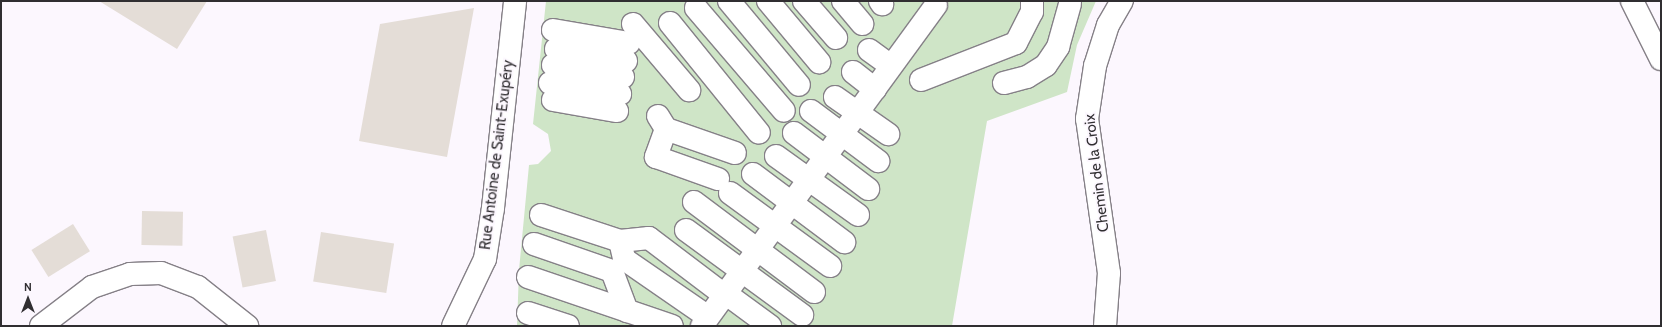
<!DOCTYPE html>
<meta charset="utf-8">
<style>
body{margin:0}
#map{position:relative;width:1662px;height:327px;overflow:hidden;background:#fcf7fe;font-family:Cabin,sans-serif}
div>[style]{position:absolute}
.green>*{inset:0;background:#cfe5c7}
.building>*{inset:0;background:#e4ddd7;transform-origin:0 0}
.roads{filter:drop-shadow(1px 0 #858087) drop-shadow(-1px 0 #858087) drop-shadow(0 1px #858087) drop-shadow(0 -1px #858087)}
.minor>*{height:22px;margin:-11px;padding:0 11px;transform-origin:11px;border-radius:11px;background:#fff}
span{translate:-50% -50%;white-space:nowrap;text-align:center;line-height:1.15;-webkit-text-stroke:3.5px #fcf7fe;paint-order:stroke}
.street-label{font-size:15px;color:#302e31}
.frame{position:absolute;inset:0;border:2px solid #302e31;pointer-events:none}
.north{position:absolute;left:8px;top:279px;width:40px;height:40px;-webkit-text-stroke:3px #fcf7fe;paint-order:stroke;rotate:0deg;font-size:11px;font-weight:700;line-height:16px;text-align:center;color:#302e31}
.north::after{content:'';display:block;margin:auto;width:14px;height:18px;background:#302e31;clip-path:polygon(50% 0,100% 100%,50% 72%,0 100%)}
</style>
<div id="map">
<div class="green">
<i style="clip-path:polygon(546px 1px,1096px 1px,1077px 45px,1067px 92px,987px 121px,952px 326px,517px 326px,519px 270px,529px 165px,538px 164px,551px 151px,548px 134px,533px 124px)"></i>
</div>
<div class="building">
<i style="clip-path:polygon(99px 1px,207px 1px,177px 49px)"></i>
<i style="clip-path:polygon(474px 8px,447px 157px,359px 141px,380px 24px)"></i>
<i style="left:142px;top:211px;width:41px;height:34px;rotate:1deg"></i>
<i style="left:73px;top:224px;width:32px;height:49px;rotate:58deg"></i>
<i style="left:266px;top:230px;width:52px;height:34px;rotate:79deg"></i>
<i style="left:321px;top:232px;width:74px;height:50px;rotate:9deg"></i>
</div>
<div class="roads">
<div class="minor">
<i style="left:729px;top:1px;width:109px;rotate:50.2deg"></i>
<i style="left:768px;top:1px;width:80px;rotate:50.1deg"></i>
<i style="left:804px;top:1px;width:49px;rotate:49.1deg"></i>
<i style="left:843px;top:1px;width:30px;rotate:50deg"></i>
<i style="left:880px;top:1px;width:4px;rotate:56deg"></i>
<i style="left:1632px;top:1px;width:65px;rotate:63.4deg"></i>
<i style="left:696px;top:8px;width:135px;rotate:49.5deg"></i>
<i style="left:670px;top:23px;width:141px;rotate:51deg"></i>
<i style="left:633px;top:24px;width:87px;rotate:49.7deg"></i>
<i style="left:553px;top:30px;width:77px;rotate:9.7deg"></i>
<i style="left:556px;top:49px;width:71px;rotate:9.7deg"></i>
<i style="left:869px;top:50px;width:27px;rotate:36deg"></i>
<i style="left:553px;top:65px;width:71px;rotate:9.7deg"></i>
<i style="left:853px;top:72px;width:28px;rotate:38deg"></i>
<i style="left:921px;top:80px;width:102px;rotate:-21.3deg"></i>
<i style="left:1016px;top:43px;width:35px;rotate:-63deg"></i>
<i style="left:1032px;top:12px;width:11px;rotate:-90deg"></i>
<i style="left:550px;top:83px;width:71px;rotate:8.9deg"></i>
<i style="left:1004px;top:83px;width:24px;rotate:-15deg"></i>
<i style="left:1027px;top:77px;width:22px;rotate:-32deg"></i>
<i style="left:1046px;top:65px;width:22px;rotate:-56deg"></i>
<i style="left:1058px;top:47px;width:45px;rotate:-74.4deg"></i>
<i style="left:835px;top:97px;width:65px;rotate:34.9deg"></i>
<i style="left:553px;top:100px;width:65px;rotate:9.8deg"></i>
<i style="left:811px;top:111px;width:84px;rotate:36.7deg"></i>
<i style="left:658px;top:116px;width:15px;rotate:58deg"></i>
<i style="left:666px;top:129px;width:30px;rotate:110deg"></i>
<i style="left:656px;top:157px;width:66px;rotate:19.5deg"></i>
<i style="left:666px;top:129px;width:73px;rotate:19.2deg"></i>
<i style="left:794px;top:133px;width:93px;rotate:37.1deg"></i>
<i style="left:776px;top:156px;width:101px;rotate:35.7deg"></i>
<i style="left:753px;top:174px;width:114px;rotate:36.8deg"></i>
<i style="left:730px;top:193px;width:124px;rotate:36.1deg"></i>
<i style="left:694px;top:202px;width:150px;rotate:36.9deg"></i>
<i style="left:541px;top:215px;width:83px;rotate:18.2deg"></i>
<i style="left:620px;top:241px;width:29px;rotate:-6deg"></i>
<i style="left:649px;top:238px;width:94px;rotate:37.2deg"></i>
<i style="left:686px;top:230px;width:144px;rotate:36.2deg"></i>
<i style="left:620px;top:241px;width:18px;rotate:77deg"></i>
<i style="left:624px;top:259px;width:102px;rotate:34.6deg"></i>
<i style="left:534px;top:244px;width:83px;rotate:19.1deg"></i>
<i style="left:612px;top:271px;width:43px;rotate:69.4deg"></i>
<i style="left:528px;top:277px;width:152px;rotate:18.8deg"></i>
<i style="left:725px;top:293px;width:56px;rotate:36.3deg"></i>
<i style="left:528px;top:313px;width:42px;rotate:18deg"></i>
<i style="left:41px;top:326px;width:64px;rotate:-37.4deg"></i>
<i style="left:92px;top:287px;width:40px;rotate:-18.9deg"></i>
<i style="left:130px;top:274px;width:31px;rotate:-2deg"></i>
<i style="left:161px;top:273px;width:40px;rotate:21deg"></i>
<i style="left:198px;top:287px;width:63px;rotate:38.5deg"></i>
<i style="left:453px;top:326px;width:74px;rotate:-64.5deg"></i>
<i style="left:485px;top:259px;width:52px;rotate:-81.1deg"></i>
<i style="left:493px;top:208px;width:208px;rotate:-83.9deg"></i>
<i style="left:702px;top:326px;width:397px;rotate:-53.9deg"></i>
<i style="left:1105px;top:326px;width:53px;rotate:-85.7deg"></i>
<i style="left:1109px;top:273px;width:156px;rotate:-98.1deg"></i>
<i style="left:1087px;top:119px;width:54px;rotate:-81.4deg"></i>
<i style="left:1095px;top:66px;width:43px;rotate:-72.4deg"></i>
<i style="left:1108px;top:25px;width:28px;rotate:-60deg"></i>
</div>
</div>
<div class="street-label">
<span style="left:497px;top:155px;rotate:-83deg">Rue Antoine de Saint-Exupéry</span>
<span style="left:1097px;top:173px;rotate:-97deg">Chemin de la Croix</span>
</div>
<div class="frame"></div>
<div class="north">N</div>
</div>
